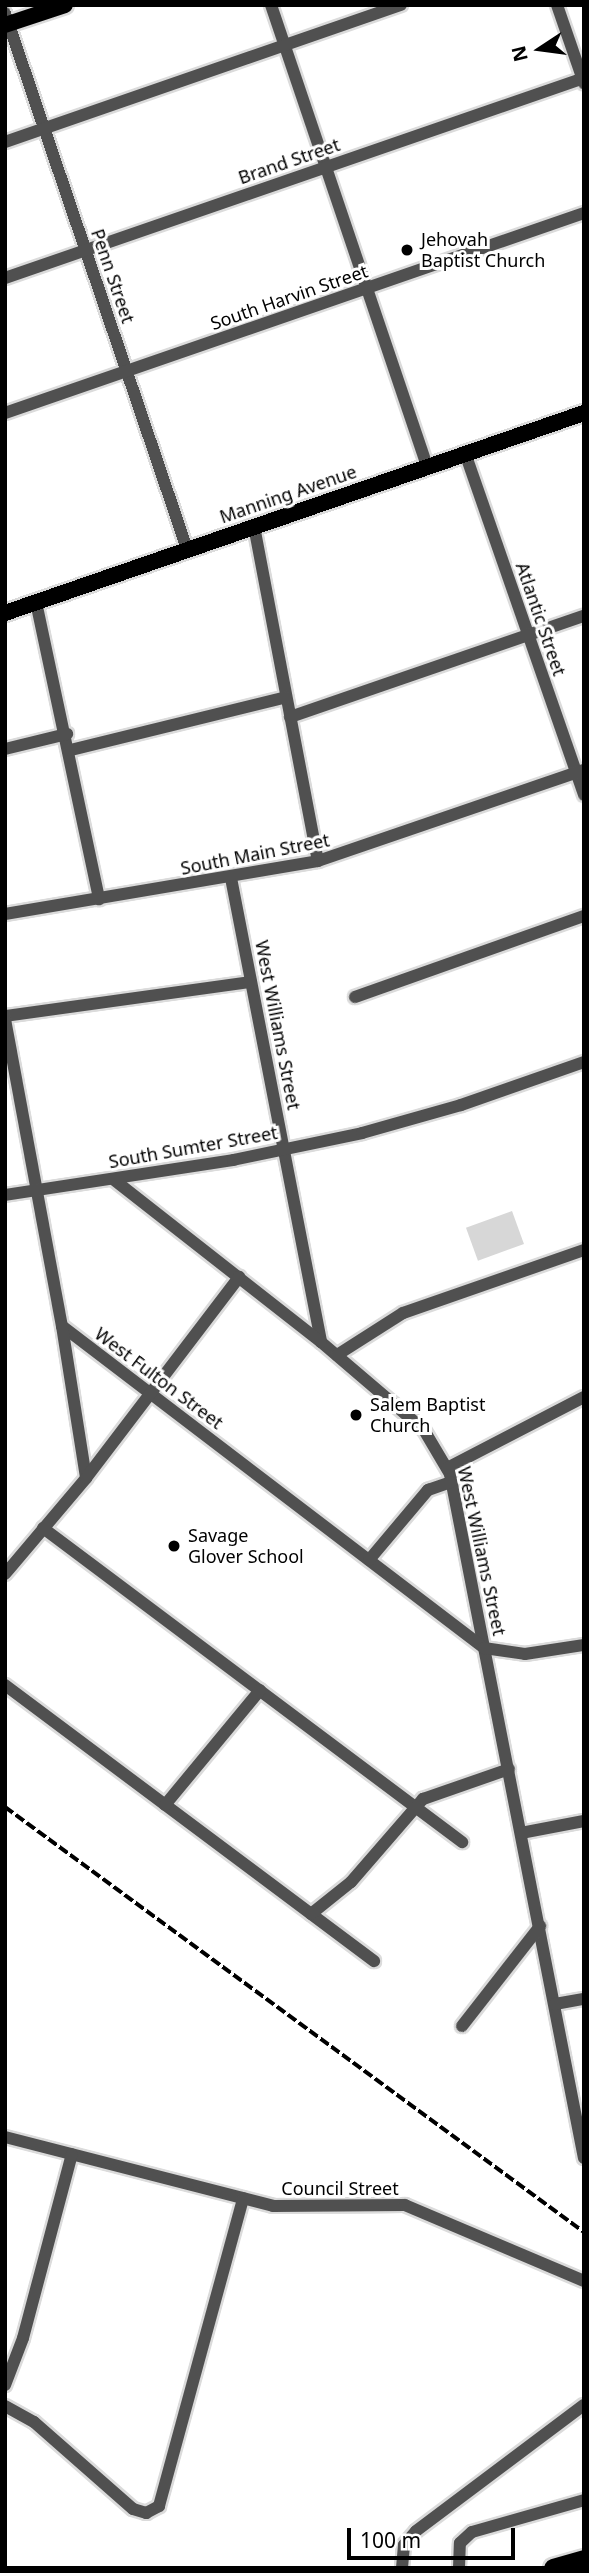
<!DOCTYPE html>
<style>
body{margin:0}
#map{position:relative;width:589px;height:2573px;overflow:hidden;background:#fff;font-family:"Noto Sans",sans-serif}
div>[style]{position:absolute}
.green>*{inset:0;background:#d7d7d7;transform-origin:0 0}
.roads{filter:drop-shadow(2px 0 #dbdbdb) drop-shadow(-2px 0 #dbdbdb) drop-shadow(0 2px #dbdbdb) drop-shadow(0 -2px #dbdbdb)}
.minor>*{height:12px;margin:-6px;padding:0 6px;transform-origin:6px;border-radius:6px;background:#505050}
.major>*{height:16px;margin:-8px;padding:0 8px;transform-origin:8px;border-radius:8px;background:#000}
.highway>*{height:19px;margin:-9.5px;padding:0 9.5px;transform-origin:9.5px;border-radius:9.5px;background:#000}
.rail>*{height:3.5px;margin-top:-1.75px;transform-origin:0;background:repeating-linear-gradient(90deg,#000 0 10px,transparent 0 13.5px)}
.dots>*{width:19px;height:19px;translate:-50% -50%;box-sizing:border-box;border:4px solid #fff;border-radius:50%}
span{translate:-50% -50%;white-space:nowrap;text-align:center;line-height:1.15;-webkit-text-stroke:6px #fff;paint-order:stroke}
.street-label{font-size:18px;color:#000}
.poi-label{font-size:18px;color:#000}
.left{translate:0 -50%;text-align:left}
.frame{position:absolute;inset:0;border:7px solid #000;pointer-events:none}
.north{position:absolute;left:505px;top:14px;width:70px;height:70px;-webkit-text-stroke:5px #fff;paint-order:stroke;rotate:257deg;font-size:19px;font-weight:700;line-height:28px;text-align:center;color:#000}
.north::after{content:'';display:block;margin:auto;width:24px;height:32px;background:#000;clip-path:polygon(50% 0,100% 100%,50% 72%,0 100%)}
.scale{position:absolute;left:347px;top:2528px;width:168px;height:32px;box-sizing:border-box;border:4px solid #000;border-top:0;padding-left:9px;font-size:21px;line-height:24px;white-space:nowrap;color:#000;-webkit-text-stroke:5px #fff;paint-order:stroke}
</style>
<div id="map">
<div class="green">
<i style="left:512px;top:1211px;width:35px;height:49px;rotate:70deg"></i>
</div>
<div class="roads">
<div class="minor">
<i style="left:271px;top:5px;width:487px;rotate:71.3deg"></i>
<i style="left:557px;top:5px;width:83px;rotate:70.9deg"></i>
<i style="left:5px;top:13px;width:566px;rotate:71.24deg"></i>
<i style="left:5px;top:142px;width:419px;rotate:-19.1deg"></i>
<i style="left:5px;top:278px;width:613px;rotate:-19.06deg"></i>
<i style="left:5px;top:413px;width:613px;rotate:-19.06deg"></i>
<i style="left:465px;top:453px;width:362px;rotate:70.8deg"></i>
<i style="left:254px;top:526px;width:341px;rotate:79.2deg"></i>
<i style="left:36px;top:602px;width:304px;rotate:78deg"></i>
<i style="left:290px;top:717px;width:311px;rotate:-19deg"></i>
<i style="left:5px;top:749px;width:64px;rotate:-13.6deg"></i>
<i style="left:71px;top:750px;width:221px;rotate:-13.8deg"></i>
<i style="left:231px;top:878px;width:473px;rotate:79deg"></i>
<i style="left:321px;top:1342px;width:135px;rotate:40.5deg"></i>
<i style="left:424px;top:1430px;width:51px;rotate:59.4deg"></i>
<i style="left:450px;top:1474px;width:697px;rotate:78.92deg"></i>
<i style="left:5px;top:914px;width:317px;rotate:-9.6deg"></i>
<i style="left:318px;top:861px;width:281px;rotate:-18.9deg"></i>
<i style="left:355px;top:997px;width:243px;rotate:-19.5deg"></i>
<i style="left:5px;top:1016px;width:248px;rotate:-7.9deg"></i>
<i style="left:5px;top:1019px;width:312px;rotate:79.5deg"></i>
<i style="left:62px;top:1326px;width:531px;rotate:37.34deg"></i>
<i style="left:484px;top:1648px;width:41px;rotate:8.3deg"></i>
<i style="left:525px;top:1654px;width:60px;rotate:-8.7deg"></i>
<i style="left:113px;top:1179px;width:264px;rotate:38.1deg"></i>
<i style="left:5px;top:1195px;width:231px;rotate:-8.7deg"></i>
<i style="left:233px;top:1160px;width:132px;rotate:-11.8deg"></i>
<i style="left:362px;top:1133px;width:103px;rotate:-15.8deg"></i>
<i style="left:461px;top:1105px;width:130px;rotate:-19.3deg"></i>
<i style="left:62px;top:1326px;width:154px;rotate:81deg"></i>
<i style="left:337px;top:1355px;width:78px;rotate:-32.5deg"></i>
<i style="left:403px;top:1313px;width:192px;rotate:-19.2deg"></i>
<i style="left:447px;top:1468px;width:154px;rotate:-27.4deg"></i>
<i style="left:43px;top:1528px;width:524px;rotate:36.85deg"></i>
<i style="left:369px;top:1560px;width:92px;rotate:-49.9deg"></i>
<i style="left:428px;top:1490px;width:24px;rotate:-19deg"></i>
<i style="left:5px;top:1574px;width:126px;rotate:-49.8deg"></i>
<i style="left:86px;top:1478px;width:253px;rotate:-52.7deg"></i>
<i style="left:5px;top:1685px;width:461px;rotate:36.8deg"></i>
<i style="left:165px;top:1805px;width:149px;rotate:-50.4deg"></i>
<i style="left:521px;top:1833px;width:64px;rotate:-10.8deg"></i>
<i style="left:311px;top:1914px;width:51px;rotate:-38.7deg"></i>
<i style="left:351px;top:1882px;width:110px;rotate:-49.1deg"></i>
<i style="left:423px;top:1799px;width:91px;rotate:-19.2deg"></i>
<i style="left:555px;top:2004px;width:29px;rotate:-10deg"></i>
<i style="left:462px;top:2026px;width:127px;rotate:-52deg"></i>
<i style="left:5px;top:2137px;width:277px;rotate:14.4deg"></i>
<i style="left:273px;top:2206px;width:132px;rotate:-0.4deg"></i>
<i style="left:405px;top:2205px;width:194px;rotate:23deg"></i>
<i style="left:5px;top:2385px;width:50px;rotate:-69deg"></i>
<i style="left:23px;top:2338px;width:190px;rotate:-75.1deg"></i>
<i style="left:5px;top:2406px;width:33px;rotate:29deg"></i>
<i style="left:34px;top:2422px;width:132px;rotate:41.3deg"></i>
<i style="left:133px;top:2509px;width:14px;rotate:17deg"></i>
<i style="left:146px;top:2513px;width:15px;rotate:-28deg"></i>
<i style="left:159px;top:2506px;width:319px;rotate:-74.7deg"></i>
<i style="left:402px;top:2568px;width:23px;rotate:-85deg"></i>
<i style="left:404px;top:2545px;width:18px;rotate:-49deg"></i>
<i style="left:416px;top:2531px;width:210px;rotate:-36.9deg"></i>
<i style="left:459px;top:2568px;width:25px;rotate:-88deg"></i>
<i style="left:460px;top:2543px;width:16px;rotate:-43deg"></i>
<i style="left:472px;top:2532px;width:116px;rotate:-15.9deg"></i>
</div>
<div class="major">
<i style="left:5px;top:25px;width:63px;rotate:-18.4deg"></i>
<i style="left:5px;top:613px;width:613px;rotate:-19.06deg"></i>
</div>
<div class="highway">
<i style="left:553px;top:2568px;width:32px;rotate:-16deg"></i>
</div>
</div>
<div class="rail">
<i style="left:5px;top:1807px;width:718px;rotate:36.28deg"></i>
</div>
<div class="dots">
<i style="left:407px;top:250px;background:#000"></i>
<i style="left:356px;top:1415px;background:#000"></i>
<i style="left:174px;top:1546px;background:#000"></i>
</div>
<div class="street-label">
<span style="left:289px;top:161px;rotate:-19deg">Brand Street</span>
<span style="left:113px;top:276px;rotate:71deg">Penn Street</span>
<span style="left:289px;top:297px;rotate:-19deg">South Harvin Street</span>
<span style="left:288px;top:494px;rotate:-19deg">Manning Avenue</span>
<span style="left:541px;top:619px;rotate:71deg">Atlantic Street</span>
<span style="left:255px;top:854px;rotate:-11deg">South Main Street</span>
<span style="left:278px;top:1025px;rotate:79deg">West Williams Street</span>
<span style="left:193px;top:1147px;rotate:-10deg">South Sumter Street</span>
<span style="left:159px;top:1378px;rotate:37deg">West Fulton Street</span>
<span style="left:482px;top:1551px;rotate:78deg">West Williams Street</span>
<span style="left:340px;top:2188px">Council Street</span>
</div>
<div class="poi-label">
<span class="left" style="left:421px;top:250px">Jehovah<br>Baptist Church</span>
<span class="left" style="left:370px;top:1415px">Salem Baptist<br>Church</span>
<span class="left" style="left:188px;top:1546px">Savage<br>Glover School</span>
</div>
<div class="frame"></div>
<div class="north">N</div>
<div class="scale">100 m</div>
</div>
